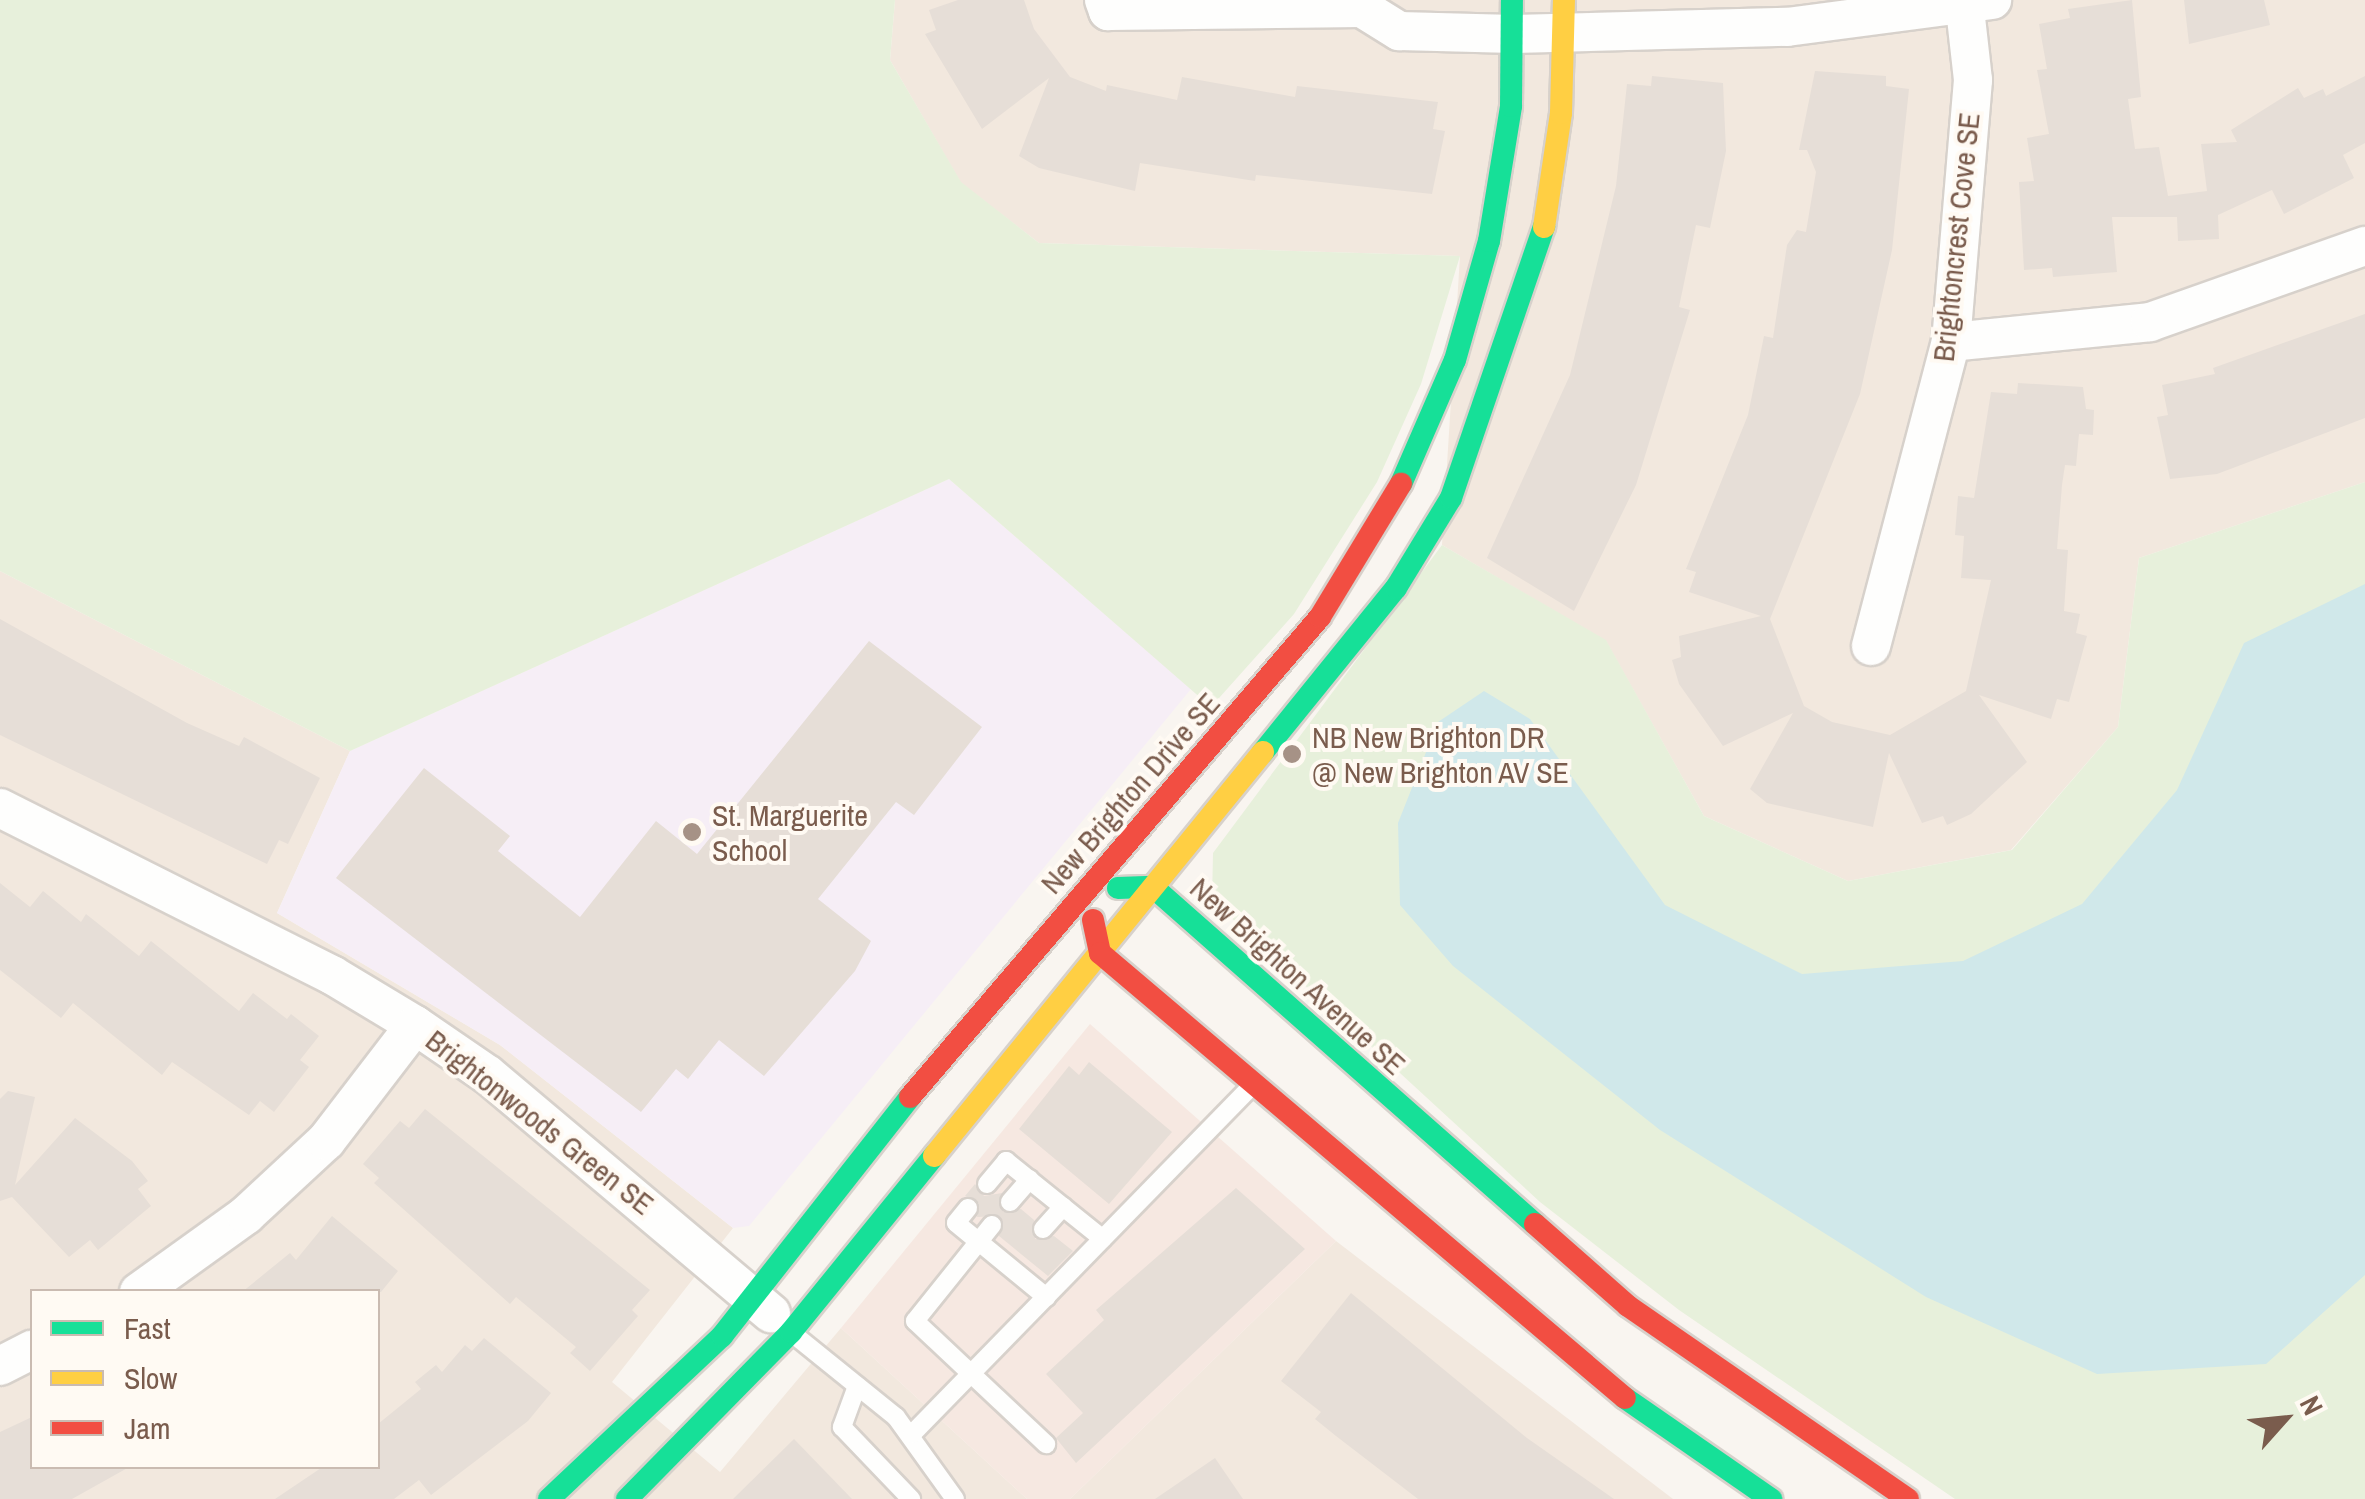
<!DOCTYPE html>
<style>
body{margin:0}
#map{position:relative;width:2365px;height:1499px;overflow:hidden;background:#f9f5f0;font-family:"Archivo Narrow",sans-serif}
div>[style]{position:absolute}
.residential>*{inset:0;background:#f2e8de}
.commercial>*{inset:0;background:#f6e8e1}
.education>*{inset:0;background:#f6eef6}
.green>*{inset:0;background:#e7f0db}
.water>*{inset:0;background:#d0e8ea}
.building>*{inset:0;background:#e6ded7}
.roads{filter:drop-shadow(2px 0 #d7d1cb) drop-shadow(-2px 0 #d7d1cb) drop-shadow(0 2px #d7d1cb) drop-shadow(0 -2px #d7d1cb)}
.lane>*{height:18px;margin:-9px;padding:0 9px;transform-origin:9px;border-radius:9px;background:#fefefd}
.street>*{height:38px;margin:-19px;padding:0 19px;transform-origin:19px;border-radius:19px;background:#fefefd}
.fast>*{height:22px;margin:-11px;padding:0 11px;transform-origin:11px;border-radius:11px;background:#16e098}
.slow>*{height:22px;margin:-11px;padding:0 11px;transform-origin:11px;border-radius:11px;background:#ffcf43}
.jam>*{height:22px;margin:-11px;padding:0 11px;transform-origin:11px;border-radius:11px;background:#f24e42}
.dots>*{width:28px;height:28px;translate:-50% -50%;box-sizing:border-box;border:5px solid #fffaf3;border-radius:50%}
span{translate:-50% -50%;white-space:nowrap;text-align:center;line-height:1.15;-webkit-text-stroke:8px #fffaf3;paint-order:stroke}
.street-label{font-size:30px;color:#7a5c4d}
.poi-label{font-size:30px;color:#7a5c4d}
.left{translate:0 -50%;text-align:left}
.legend{position:absolute;left:30px;top:1289px;width:350px;height:180px;box-sizing:border-box;background:#fffaf3;border:2px solid #cabbb1;margin:0;padding:12px 18px;list-style:none;font-size:30px;color:#7a5c4d}
.legend li{display:flex;align-items:center;gap:20px;height:50px}
.legend b{width:50px;border:2px solid #cabbb1}
.north{position:absolute;left:2235px;top:1369px;width:100px;height:100px;-webkit-text-stroke:8px #fffaf3;paint-order:stroke;rotate:63deg;font-size:28px;font-weight:700;line-height:40px;text-align:center;color:#7a5c4d}
.north::after{content:'';display:block;margin:auto;width:35px;height:45px;background:#7a5c4d;clip-path:polygon(50% 0,100% 100%,50% 72%,0 100%)}
</style>
<div id="map">
<div class="residential">
<i style="clip-path:polygon(895px 0,2365px 0,2365px 482px,2139px 558px,2118px 727px,2011px 850px,1848px 881px,1704px 816px,1606px 641px,1442px 545px,1460px 256px,1039px 243px,961px 183px,890px 60px)"></i>
<i style="clip-path:polygon(evenodd,0 571px,350px 751px,277px 913px,500px 1045px,733px 1228px,612px 1382px,720px 1472px,841px 1328px,1027px 1499px,0 1499px,0 571px,32px 1292px,378px 1292px,378px 1466px,32px 1466px,32px 1292px)"></i>
<i style="clip-path:polygon(1336px 1241px,1673px 1499px,1070px 1499px)"></i>
</div>
<div class="commercial">
<i style="clip-path:polygon(1090px 1024px,1336px 1241px,1070px 1499px,1027px 1499px,841px 1328px)"></i>
</div>
<div class="education">
<i style="clip-path:polygon(949px 479px,1191px 689px,749px 1226px,733px 1228px,500px 1045px,277px 913px,350px 751px)"></i>
</div>
<div class="green">
<i style="clip-path:polygon(0 0,895px 0,890px 60px,961px 182px,1039px 243px,1460px 256px,1421px 384px,1377px 482px,1294px 614px,1211px 707px,949px 479px,350px 751px,0 571px)"></i>
<i style="clip-path:polygon(2365px 482px,2365px 1499px,1955px 1499px,1679px 1310px,1540px 1202px,1212px 900px,1213px 853px,1442px 545px,1606px 640px,1704px 816px,1848px 881px,2012px 850px,2118px 727px,2139px 558px)"></i>
</div>
<div class="water">
<i style="clip-path:polygon(2365px 584px,2365px 1275px,2266px 1364px,2097px 1374px,1926px 1297px,1660px 1130px,1453px 966px,1400px 905px,1398px 823px,1438px 722px,1484px 691px,1530px 719px,1665px 905px,1802px 974px,1963px 961px,2082px 904px,2177px 790px,2244px 643px)"></i>
</div>
<div class="building">
<i style="clip-path:polygon(958px 0,1024px 0,1034px 29px,1070px 77px,1106px 91px,1107px 85px,1177px 100px,1182px 77px,1295px 97px,1297px 86px,1438px 102px,1433px 129px,1445px 131px,1432px 194px,1256px 175px,1255px 181px,1140px 163px,1135px 191px,1039px 168px,1019px 156px,1049px 78px,982px 129px,925px 34px,936px 30px,929px 10px)"></i>
<i style="clip-path:polygon(2132px 0,2141px 97px,2128px 99px,2135px 149px,2159px 147px,2168px 196px,2207px 191px,2201px 144px,2237px 142px,2231px 130px,2298px 88px,2304px 98px,2323px 89px,2326px 96px,2365px 76px,2365px 143px,2343px 155px,2354px 178px,2284px 214px,2272px 190px,2218px 215px,2219px 239px,2178px 241px,2177px 217px,2112px 217px,2117px 272px,2053px 277px,2052px 268px,2024px 270px,2019px 182px,2034px 181px,2027px 138px,2049px 134px,2037px 70px,2047px 69px,2039px 24px,2070px 18px,2068px 9px)"></i>
<i style="clip-path:polygon(2184px 0,2264px 0,2270px 25px,2189px 44px)"></i>
<i style="clip-path:polygon(1815px 71px,1886px 76px,1886px 86px,1909px 89px,1892px 250px,1860px 394px,1770px 619px,1804px 706px,1832px 722px,1890px 735px,1966px 691px,1991px 580px,1961px 578px,1964px 536px,1955px 535px,1958px 496px,1974px 498px,1991px 392px,2017px 394px,2018px 383px,2083px 387px,2086px 409px,2094px 410px,2093px 435px,2079px 434px,2076px 466px,2065px 465px,2062px 485px,2057px 549px,2068px 550px,2064px 611px,2080px 614px,2076px 633px,2087px 636px,2069px 702px,2057px 699px,2051px 719px,1979px 695px,2027px 762px,1971px 814px,1947px 825px,1943px 816px,1922px 823px,1889px 753px,1873px 827px,1767px 803px,1750px 789px,1793px 713px,1723px 746px,1679px 684px,1672px 660px,1681px 657px,1679px 636px,1761px 616px,1689px 592px,1696px 572px,1686px 569px,1748px 415px,1764px 336px,1773px 338px,1787px 245px,1797px 230px,1806px 232px,1816px 172px,1807px 150px,1799px 150px)"></i>
<i style="clip-path:polygon(1652px 76px,1723px 83px,1726px 151px,1710px 228px,1696px 225px,1679px 307px,1690px 310px,1636px 485px,1574px 611px,1487px 558px,1570px 375px,1616px 186px,1627px 84px,1651px 86px)"></i>
<i style="clip-path:polygon(2365px 314px,2365px 418px,2217px 474px,2170px 479px,2157px 417px,2168px 415px,2162px 385px,2215px 374px,2213px 368px)"></i>
<i style="clip-path:polygon(0 619px,187px 723px,239px 746px,244px 737px,320px 778px,288px 844px,279px 840px,267px 864px,0 735px)"></i>
<i style="clip-path:polygon(869px 641px,982px 727px,914px 815px,896px 802px,818px 899px,871px 941px,855px 971px,764px 1076px,719px 1040px,688px 1079px,676px 1069px,641px 1112px,336px 878px,424px 768px,510px 836px,498px 851px,580px 917px,656px 821px,697px 854px)"></i>
<i style="clip-path:polygon(0 883px,30px 907px,43px 891px,81px 922px,86px 914px,139px 956px,151px 941px,239px 1011px,253px 993px,287px 1019px,291px 1014px,319px 1036px,300px 1060px,309px 1067px,274px 1112px,260px 1101px,249px 1115px,172px 1062px,162px 1075px,73px 1003px,61px 1018px,0 970px)"></i>
<i style="clip-path:polygon(1089px 1062px,1172px 1132px,1109px 1204px,1019px 1129px,1069px 1066px,1079px 1075px)"></i>
<i style="clip-path:polygon(8px 1091px,35px 1097px,15px 1185px,75px 1118px,132px 1161px,148px 1181px,138px 1189px,151px 1206px,98px 1250px,90px 1240px,69px 1257px,12px 1197px,0 1201px,0 1099px)"></i>
<i style="clip-path:polygon(425px 1109px,650px 1290px,632px 1310px,638px 1316px,590px 1371px,570px 1353px,576px 1347px,516px 1297px,510px 1304px,374px 1183px,379px 1178px,363px 1164px,400px 1121px,409px 1128px)"></i>
<i style="clip-path:polygon(975px 1184px,984px 1196px,1002px 1193px,1003px 1212px,1021px 1209px,1034px 1220px,1035px 1239px,1054px 1236px,1073px 1251px,1048px 1276px,999px 1236px,1000px 1216px,977px 1217px,979px 1203px,965px 1196px)"></i>
<i style="clip-path:polygon(1236px 1188px,1305px 1249px,1076px 1463px,1056px 1438px,1083px 1413px,1046px 1374px,1104px 1320px,1096px 1310px)"></i>
<i style="clip-path:polygon(332px 1216px,398px 1271px,381px 1292px,242px 1292px,290px 1253px,296px 1260px)"></i>
<i style="clip-path:polygon(1351px 1293px,1527px 1438px,1614px 1499px,1418px 1499px,1336px 1436px,1315px 1419px,1321px 1412px,1281px 1381px)"></i>
<i style="clip-path:polygon(484px 1338px,551px 1393px,528px 1421px,431px 1495px,419px 1480px,394px 1499px,275px 1499px,324px 1466px,378px 1466px,378px 1424px,421px 1389px,415px 1382px,436px 1365px,442px 1372px,465px 1345px,472px 1351px)"></i>
<i style="clip-path:polygon(32px 1417px,32px 1466px,131px 1466px,72px 1499px,0 1499px,0 1432px)"></i>
<i style="clip-path:polygon(794px 1439px,852px 1499px,733px 1499px)"></i>
<i style="clip-path:polygon(1215px 1458px,1243px 1499px,1155px 1499px)"></i>
</div>
<div class="roads">
<div class="lane">
<i style="left:987px;top:1184px;width:30px;rotate:-50deg"></i>
<i style="left:1006px;top:1161px;width:124px;rotate:38.8deg"></i>
<i style="left:1010px;top:1202px;width:30px;rotate:-49deg"></i>
<i style="left:968px;top:1208px;width:19px;rotate:129deg"></i>
<i style="left:956px;top:1223px;width:117px;rotate:39.4deg"></i>
<i style="left:992px;top:1225px;width:123px;rotate:128.7deg"></i>
<i style="left:915px;top:1321px;width:180px;rotate:43.2deg"></i>
<i style="left:1043px;top:1229px;width:30px;rotate:-48deg"></i>
<i style="left:793px;top:1334px;width:132px;rotate:38.9deg"></i>
<i style="left:896px;top:1417px;width:101px;rotate:54.3deg"></i>
<i style="left:857px;top:1386px;width:44px;rotate:110.1deg"></i>
<i style="left:842px;top:1427px;width:100px;rotate:46.2deg"></i>
<i style="left:912px;top:1434px;width:484px;rotate:-45.7deg"></i>
</div>
<div class="street">
<i style="left:1104px;top:0;width:12px;rotate:70deg"></i>
<i style="left:1108px;top:11px;width:254px;rotate:-0.7deg"></i>
<i style="left:1362px;top:8px;width:44px;rotate:31.9deg"></i>
<i style="left:1399px;top:31px;width:115px;rotate:1.5deg"></i>
<i style="left:1514px;top:34px;width:273px;rotate:-1.5deg"></i>
<i style="left:1787px;top:27px;width:207px;rotate:-7.5deg"></i>
<i style="left:1951px;top:342px;width:200px;rotate:-5.7deg"></i>
<i style="left:2150px;top:322px;width:228px;rotate:-19.5deg"></i>
<i style="left:1871px;top:646px;width:314px;rotate:-75.3deg"></i>
<i style="left:1951px;top:342px;width:263px;rotate:-85.2deg"></i>
<i style="left:1973px;top:80px;width:81px;rotate:-96.4deg"></i>
<i style="left:0;top:808px;width:372px;rotate:26.7deg"></i>
<i style="left:332px;top:975px;width:97px;rotate:31.1deg"></i>
<i style="left:415px;top:1025px;width:88px;rotate:34.4deg"></i>
<i style="left:488px;top:1075px;width:370px;rotate:40.1deg"></i>
<i style="left:139px;top:1292px;width:132px;rotate:-35.7deg"></i>
<i style="left:246px;top:1215px;width:109px;rotate:-42.8deg"></i>
<i style="left:326px;top:1141px;width:146px;rotate:-52.5deg"></i>
<i style="left:0;top:1366px;width:36px;rotate:-27deg"></i>
</div>
<div class="fast">
<i style="left:1401px;top:484px;width:135px;rotate:-66.5deg"></i>
<i style="left:1455px;top:360px;width:124px;rotate:-74.1deg"></i>
<i style="left:1489px;top:241px;width:137px;rotate:-80.7deg"></i>
<i style="left:1511px;top:106px;width:106px;rotate:-89.5deg"></i>
<i style="left:1263px;top:752px;width:211px;rotate:-51deg"></i>
<i style="left:1396px;top:588px;width:105px;rotate:-58.6deg"></i>
<i style="left:1451px;top:498px;width:287px;rotate:-71.1deg"></i>
<i style="left:1118px;top:888px;width:35px;rotate:-2deg"></i>
<i style="left:1153px;top:887px;width:509px;rotate:41.42deg"></i>
<i style="left:1625px;top:1398px;width:178px;rotate:34.7deg"></i>
<i style="left:549px;top:1499px;width:238px;rotate:-43.3deg"></i>
<i style="left:722px;top:1336px;width:304px;rotate:-51.8deg"></i>
<i style="left:627px;top:1499px;width:234px;rotate:-45.5deg"></i>
<i style="left:791px;top:1332px;width:227px;rotate:-50.9deg"></i>
</div>
<div class="slow">
<i style="left:1544px;top:227px;width:115px;rotate:-81.5deg"></i>
<i style="left:1561px;top:113px;width:113px;rotate:-88.5deg"></i>
<i style="left:934px;top:1156px;width:521px;rotate:-50.84deg"></i>
</div>
<div class="jam">
<i style="left:1093px;top:920px;width:34px;rotate:78deg"></i>
<i style="left:1100px;top:953px;width:688px;rotate:40.29deg"></i>
<i style="left:910px;top:1097px;width:631px;rotate:-49.5deg"></i>
<i style="left:1320px;top:617px;width:156px;rotate:-58.7deg"></i>
<i style="left:1535px;top:1224px;width:124px;rotate:41.4deg"></i>
<i style="left:1628px;top:1306px;width:340px;rotate:34.6deg"></i>
</div>
</div>
<div class="dots">
<i style="left:1292px;top:754px;background:#a69286"></i>
<i style="left:692px;top:832px;background:#a69286"></i>
</div>
<div class="street-label">
<span style="left:1956px;top:237px;rotate:-84deg">Brightoncrest Cove SE</span>
<span style="left:1130px;top:793px;rotate:-49deg">New Brighton Drive SE</span>
<span style="left:1298px;top:976px;rotate:42deg">New Brighton Avenue SE</span>
<span style="left:540px;top:1122px;rotate:38deg">Brightonwoods Green SE</span>
</div>
<div class="poi-label">
<span class="left" style="left:1312px;top:754px">NB New Brighton DR<br>@ New Brighton AV SE</span>
<span class="left" style="left:712px;top:832px">St. Marguerite<br>School</span>
</div>
<ul class="legend">
<li><b style="height:12px;background:#16e098"></b>Fast</li>
<li><b style="height:12px;background:#ffcf43"></b>Slow</li>
<li><b style="height:12px;background:#f24e42"></b>Jam</li>
</ul>
<div class="north">N</div>
</div>
